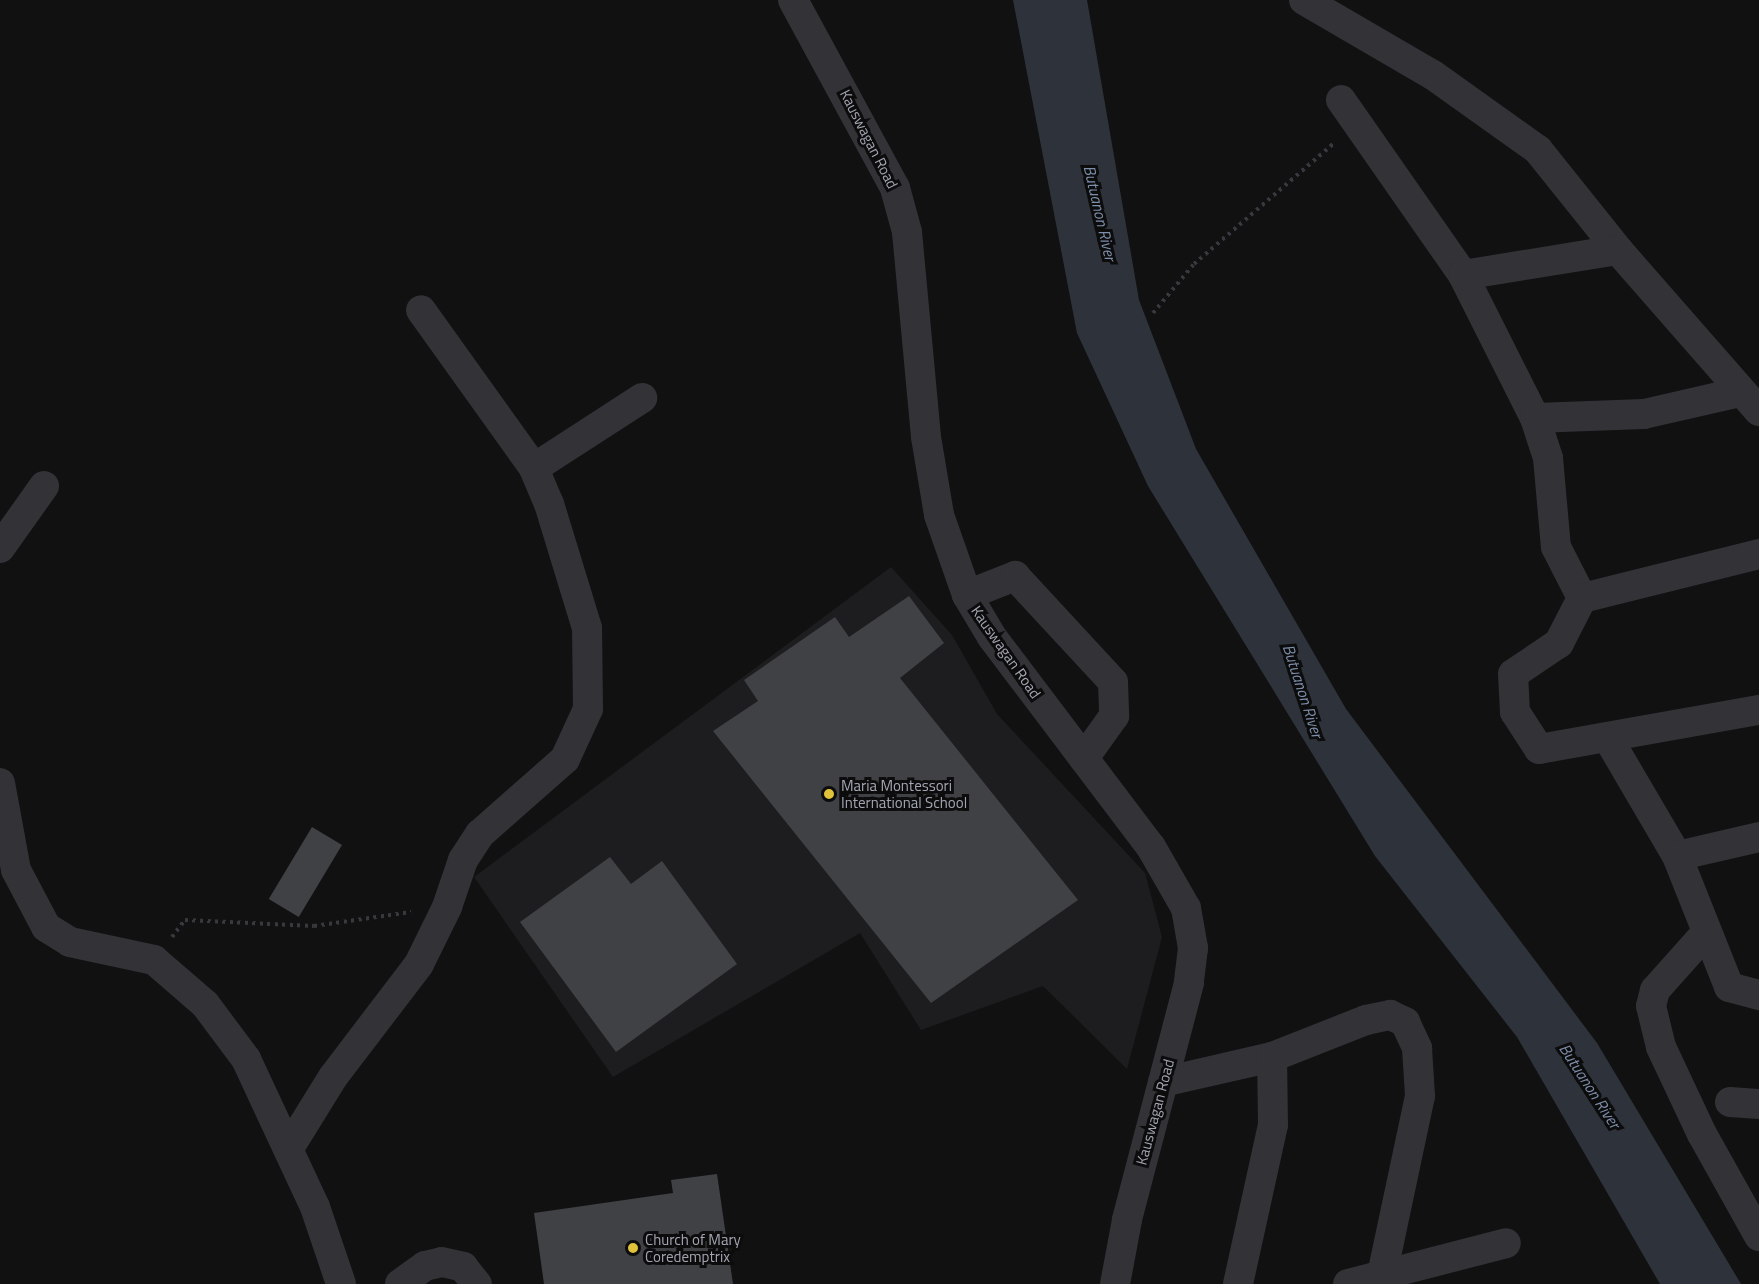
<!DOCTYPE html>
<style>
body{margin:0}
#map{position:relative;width:1759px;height:1284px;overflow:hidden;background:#111112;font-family:"Titillium Web",sans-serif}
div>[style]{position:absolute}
.built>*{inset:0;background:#1d1d1f}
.water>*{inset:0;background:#2e333b}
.building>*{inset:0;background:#404145;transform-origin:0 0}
.path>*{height:4px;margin-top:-2px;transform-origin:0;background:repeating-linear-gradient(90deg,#38393e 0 3px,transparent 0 7.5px)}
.minor>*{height:30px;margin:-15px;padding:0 15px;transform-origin:15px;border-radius:15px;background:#323237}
.dots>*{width:16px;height:16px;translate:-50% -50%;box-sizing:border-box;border:3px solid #0c0c0d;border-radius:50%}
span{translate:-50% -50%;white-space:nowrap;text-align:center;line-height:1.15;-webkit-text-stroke:6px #0c0c0d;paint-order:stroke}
.street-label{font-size:15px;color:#a3a6b2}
.poi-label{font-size:15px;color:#a3a6b2}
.left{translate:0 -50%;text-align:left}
.water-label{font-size:16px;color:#7d8eaa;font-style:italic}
</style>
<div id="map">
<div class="built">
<i style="clip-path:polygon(891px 567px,952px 635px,997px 714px,1145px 873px,1162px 937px,1127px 1069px,1043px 986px,921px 1030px,860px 933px,613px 1077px,474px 877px)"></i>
</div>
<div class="water">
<i style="clip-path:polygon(1013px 0,1087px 0,1139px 300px,1196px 449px,1346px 709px,1597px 1043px,1741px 1284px,1660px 1284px,1517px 1037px,1375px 856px,1148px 486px,1077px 333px)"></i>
</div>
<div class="building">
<i style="clip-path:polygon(909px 596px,944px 643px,900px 678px,1078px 900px,931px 1003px,713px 731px,758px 701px,744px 680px,835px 617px,849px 637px)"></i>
<i style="left:312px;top:827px;width:35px;height:84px;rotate:31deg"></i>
<i style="clip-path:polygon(610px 857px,631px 884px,662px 861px,737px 964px,616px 1052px,520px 922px)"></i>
<i style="clip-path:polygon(717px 1174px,733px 1284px,544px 1284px,534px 1213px,673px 1193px,671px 1180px)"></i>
</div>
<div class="path">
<i style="left:1153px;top:313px;width:64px;rotate:-50.1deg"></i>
<i style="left:1194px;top:264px;width:185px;rotate:-40.8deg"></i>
<i style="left:172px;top:937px;width:21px;rotate:-53deg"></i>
<i style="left:185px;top:920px;width:129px;rotate:2.7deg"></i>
<i style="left:314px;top:926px;width:98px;rotate:-8.2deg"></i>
</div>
<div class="minor">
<i style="left:793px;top:0;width:214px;rotate:61.5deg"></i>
<i style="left:895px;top:188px;width:46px;rotate:74.7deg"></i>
<i style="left:907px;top:232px;width:206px;rotate:84.7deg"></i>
<i style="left:926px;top:437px;width:79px;rotate:80.5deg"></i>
<i style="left:939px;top:515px;width:85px;rotate:70.7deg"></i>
<i style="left:967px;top:595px;width:49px;rotate:59.2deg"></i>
<i style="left:992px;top:637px;width:263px;rotate:52.9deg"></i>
<i style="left:1151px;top:847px;width:70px;rotate:60.2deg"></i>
<i style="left:1186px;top:908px;width:41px;rotate:80.1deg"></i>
<i style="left:1193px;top:948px;width:35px;rotate:97deg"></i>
<i style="left:1189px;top:983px;width:245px;rotate:104.7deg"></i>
<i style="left:1127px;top:1220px;width:65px;rotate:100.6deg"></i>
<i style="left:1304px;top:0;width:149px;rotate:30.2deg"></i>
<i style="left:1433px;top:75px;width:129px;rotate:35.5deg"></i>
<i style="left:1538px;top:150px;width:128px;rotate:51.3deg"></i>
<i style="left:1341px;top:100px;width:213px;rotate:55.1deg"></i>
<i style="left:1463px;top:275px;width:160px;rotate:63.3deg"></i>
<i style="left:1535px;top:418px;width:42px;rotate:72deg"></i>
<i style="left:1548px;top:458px;width:89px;rotate:84.9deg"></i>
<i style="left:1556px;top:547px;width:57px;rotate:63deg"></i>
<i style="left:1463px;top:275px;width:157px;rotate:-9.2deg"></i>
<i style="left:1618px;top:250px;width:214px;rotate:48.8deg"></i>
<i style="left:1535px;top:418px;width:109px;rotate:-2.1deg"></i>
<i style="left:1644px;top:414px;width:98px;rotate:-12.9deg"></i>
<i style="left:534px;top:468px;width:129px;rotate:-32.9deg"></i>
<i style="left:0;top:548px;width:76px;rotate:-54.6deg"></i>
<i style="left:1759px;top:554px;width:182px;rotate:166deg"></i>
<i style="left:1582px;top:598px;width:51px;rotate:117.1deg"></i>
<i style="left:1559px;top:643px;width:55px;rotate:146deg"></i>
<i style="left:1513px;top:674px;width:38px;rotate:87deg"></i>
<i style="left:1515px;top:712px;width:44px;rotate:57deg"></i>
<i style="left:1539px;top:749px;width:223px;rotate:-10.1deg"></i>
<i style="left:967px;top:595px;width:52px;rotate:-21.6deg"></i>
<i style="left:1015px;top:576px;width:144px;rotate:47.2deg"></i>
<i style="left:1113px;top:682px;width:34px;rotate:88deg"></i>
<i style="left:1114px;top:716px;width:52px;rotate:125.5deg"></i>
<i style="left:1609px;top:740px;width:134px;rotate:59.6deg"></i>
<i style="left:1677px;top:856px;width:141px;rotate:68.3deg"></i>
<i style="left:1729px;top:987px;width:31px;rotate:15deg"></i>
<i style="left:0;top:783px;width:88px;rotate:79.6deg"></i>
<i style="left:16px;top:870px;width:64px;rotate:62.2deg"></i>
<i style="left:46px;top:927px;width:28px;rotate:32deg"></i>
<i style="left:70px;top:942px;width:86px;rotate:12.1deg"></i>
<i style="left:154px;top:960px;width:67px;rotate:40.8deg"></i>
<i style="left:205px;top:1004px;width:69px;rotate:53.3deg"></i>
<i style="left:246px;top:1059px;width:163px;rotate:65deg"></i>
<i style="left:315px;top:1207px;width:81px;rotate:71.3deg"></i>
<i style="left:1677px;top:856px;width:84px;rotate:-13deg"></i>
<i style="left:1706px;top:933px;width:76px;rotate:131.8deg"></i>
<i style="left:1655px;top:990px;width:16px;rotate:104deg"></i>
<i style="left:1651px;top:1006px;width:42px;rotate:76.3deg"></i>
<i style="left:1661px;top:1047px;width:96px;rotate:64.8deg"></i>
<i style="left:1702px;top:1134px;width:117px;rotate:60.8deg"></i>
<i style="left:1163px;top:1082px;width:112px;rotate:-12.9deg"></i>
<i style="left:1272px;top:1057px;width:101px;rotate:-21.5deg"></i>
<i style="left:1366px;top:1020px;width:25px;rotate:-12deg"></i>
<i style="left:1390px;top:1015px;width:17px;rotate:25deg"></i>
<i style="left:1405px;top:1022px;width:29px;rotate:65deg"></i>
<i style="left:1417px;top:1048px;width:48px;rotate:86.4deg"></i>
<i style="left:1420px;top:1096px;width:183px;rotate:102deg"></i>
<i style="left:1730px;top:1102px;width:29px;rotate:4deg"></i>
<i style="left:289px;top:1148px;width:84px;rotate:-58.2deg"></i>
<i style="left:333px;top:1077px;width:142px;rotate:-52.7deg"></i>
<i style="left:419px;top:964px;width:64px;rotate:-63.8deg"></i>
<i style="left:447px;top:907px;width:50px;rotate:-71.2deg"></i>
<i style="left:463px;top:860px;width:31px;rotate:-57deg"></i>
<i style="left:480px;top:834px;width:113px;rotate:-41.4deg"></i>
<i style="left:565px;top:759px;width:55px;rotate:-65.3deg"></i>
<i style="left:588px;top:709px;width:81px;rotate:-90.7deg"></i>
<i style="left:587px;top:628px;width:130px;rotate:-107deg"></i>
<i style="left:549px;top:504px;width:39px;rotate:-113deg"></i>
<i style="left:534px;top:468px;width:194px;rotate:-125.6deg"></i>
<i style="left:400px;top:1284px;width:31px;rotate:-36deg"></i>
<i style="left:425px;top:1266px;width:17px;rotate:-13deg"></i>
<i style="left:442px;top:1262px;width:22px;rotate:13deg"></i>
<i style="left:463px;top:1267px;width:22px;rotate:51deg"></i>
<i style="left:1238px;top:1284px;width:163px;rotate:-77.6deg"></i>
<i style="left:1273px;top:1125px;width:68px;rotate:-90.8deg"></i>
<i style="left:1348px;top:1284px;width:163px;rotate:-14.5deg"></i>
</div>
<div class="dots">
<i style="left:829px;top:794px;background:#e0c23b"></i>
<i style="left:633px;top:1248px;background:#e0c23b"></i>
</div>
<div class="street-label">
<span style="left:869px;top:139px;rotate:63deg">Kauswagan Road</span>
<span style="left:1006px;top:652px;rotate:55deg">Kauswagan Road</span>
<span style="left:1155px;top:1112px;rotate:-75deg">Kauswagan Road</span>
</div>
<div class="poi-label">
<span class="left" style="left:841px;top:794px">Maria Montessori<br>International School</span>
<span class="left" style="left:645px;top:1248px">Church of Mary<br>Coredemptrix</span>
</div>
<div class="water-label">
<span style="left:1100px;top:213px;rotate:77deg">Butuanon River</span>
<span style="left:1303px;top:691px;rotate:72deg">Butuanon River</span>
<span style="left:1590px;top:1086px;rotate:57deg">Butuanon River</span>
</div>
</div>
